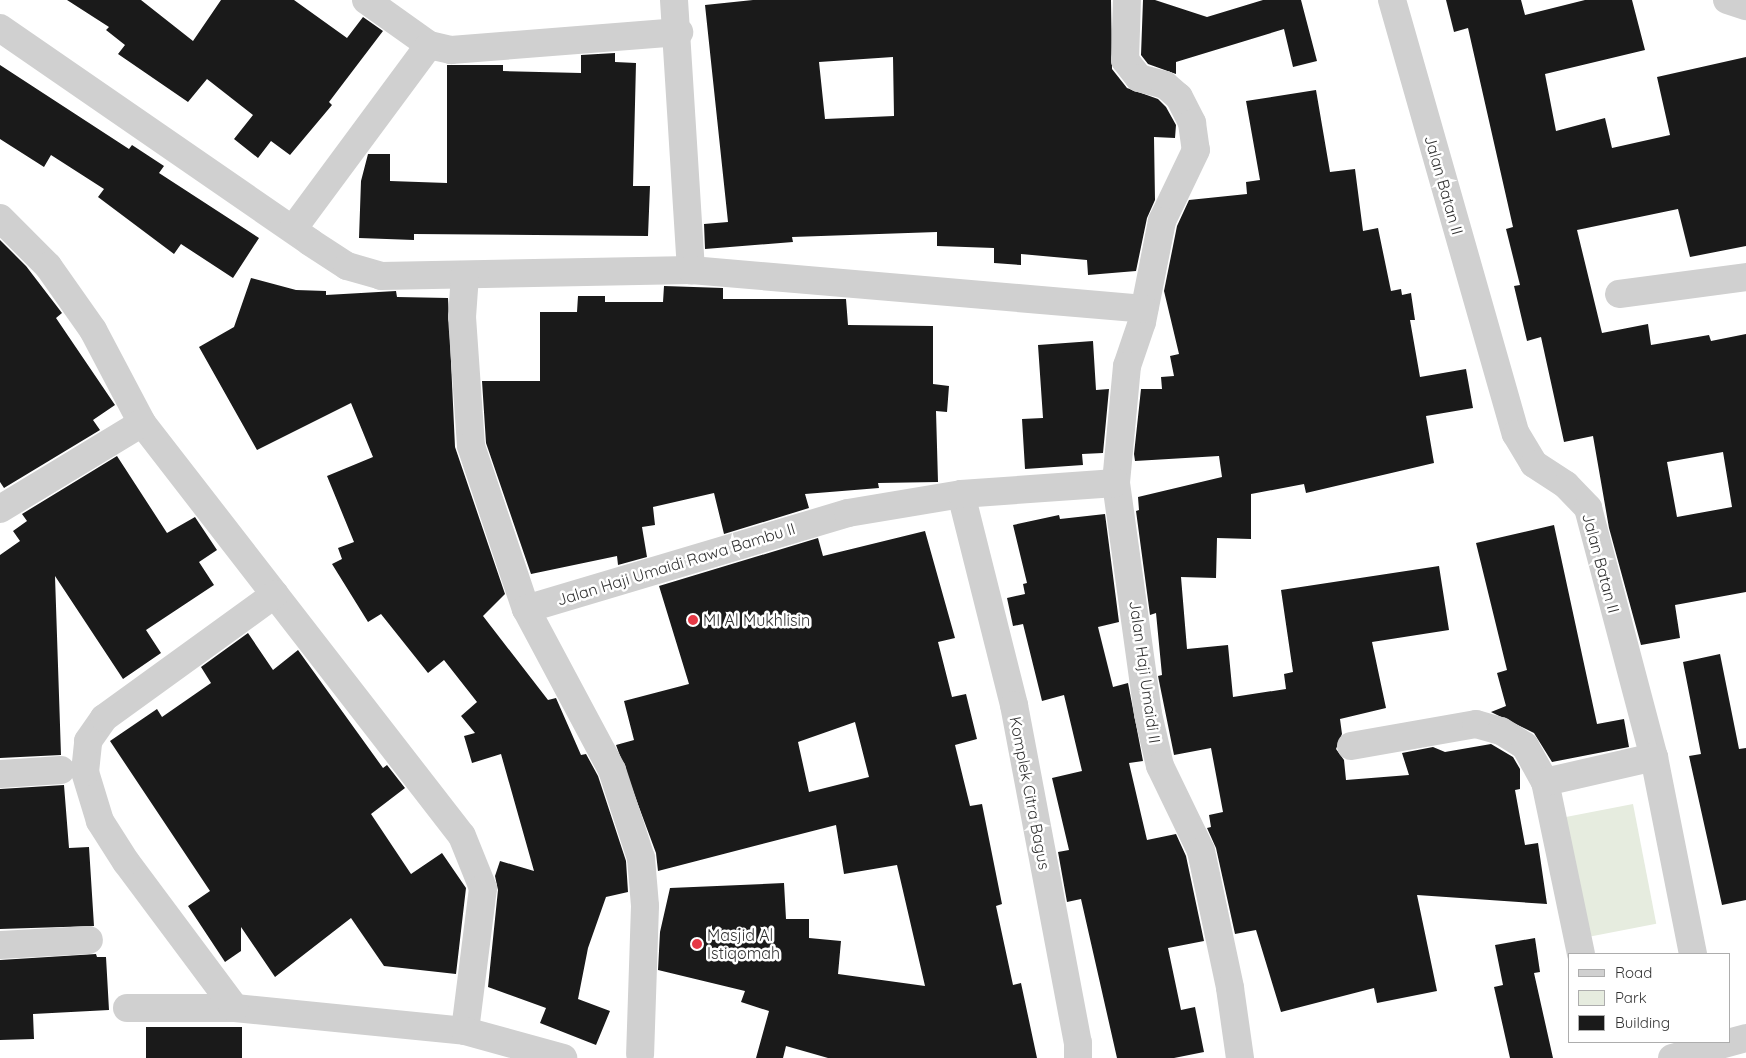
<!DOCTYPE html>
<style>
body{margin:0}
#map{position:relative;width:1746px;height:1058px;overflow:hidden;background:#fff;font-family:Quicksand,sans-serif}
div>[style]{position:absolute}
.green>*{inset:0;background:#e6ecdf;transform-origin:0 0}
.building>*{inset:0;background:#1a1a1a;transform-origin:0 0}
.minor>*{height:28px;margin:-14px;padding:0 14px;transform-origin:14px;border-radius:14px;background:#d0d0d0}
.dots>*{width:14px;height:14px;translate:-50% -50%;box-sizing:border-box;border:2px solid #fff;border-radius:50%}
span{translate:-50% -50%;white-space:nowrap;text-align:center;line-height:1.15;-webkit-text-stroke:5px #fff;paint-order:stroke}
.street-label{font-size:16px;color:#333}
.poi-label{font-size:16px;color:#333}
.left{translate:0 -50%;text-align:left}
.legend{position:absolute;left:1568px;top:953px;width:162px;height:90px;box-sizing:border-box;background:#fff;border:1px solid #adadad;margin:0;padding:6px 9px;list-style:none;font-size:15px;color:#333}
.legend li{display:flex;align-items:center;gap:10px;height:25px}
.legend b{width:25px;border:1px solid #adadad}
</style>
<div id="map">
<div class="green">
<i style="left:1633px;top:804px;width:122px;height:71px;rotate:79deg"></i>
</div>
<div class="building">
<i style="clip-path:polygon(67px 0,141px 0,193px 41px,221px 0,294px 0,347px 38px,363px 17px,383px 31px,329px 102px,332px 105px,290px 155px,271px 141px,258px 158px,234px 139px,253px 115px,207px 79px,188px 102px,118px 54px,125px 45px,106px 30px,109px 27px)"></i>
<i style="clip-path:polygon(evenodd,753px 0,1111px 0,1112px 69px,1127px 88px,1158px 99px,1166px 107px,1176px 125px,1175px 138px,1154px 137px,1155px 200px,1147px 218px,1136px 271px,1088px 275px,1087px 260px,1021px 254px,1021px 265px,994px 263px,994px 248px,937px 246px,937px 232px,792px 237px,793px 242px,705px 249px,704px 224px,728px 222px,705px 5px,753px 0,893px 57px,894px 116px,825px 119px,819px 62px,893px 57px)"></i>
<i style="clip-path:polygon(1143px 0,1155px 0,1207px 17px,1263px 0,1301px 0,1317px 61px,1293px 67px,1284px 29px,1176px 62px,1176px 74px,1148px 64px,1141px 55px)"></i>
<i style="clip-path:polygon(evenodd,1446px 0,1521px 0,1525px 15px,1585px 0,1632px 0,1645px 50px,1545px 74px,1556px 131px,1605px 118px,1612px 148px,1670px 135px,1657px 77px,1746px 57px,1746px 246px,1690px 257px,1678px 209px,1577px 230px,1602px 333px,1648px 324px,1651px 345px,1709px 335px,1711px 341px,1746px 334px,1746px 592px,1675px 605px,1680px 638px,1641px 645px,1609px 528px,1593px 436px,1564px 442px,1541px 337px,1527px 341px,1514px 286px,1520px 285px,1506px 229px,1513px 227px,1468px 28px,1454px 32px,1446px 0,1723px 452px,1732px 507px,1677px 517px,1667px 462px,1723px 452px)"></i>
<i style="clip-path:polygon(615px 53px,615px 62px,636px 63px,633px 186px,650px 186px,648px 236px,414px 234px,414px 240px,359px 238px,361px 181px,368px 154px,390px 154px,390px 181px,447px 183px,447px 65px,503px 65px,503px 71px,581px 73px,581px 55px)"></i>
<i style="clip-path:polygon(0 65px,129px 149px,132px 145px,164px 166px,159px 173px,259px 238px,233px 278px,181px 244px,174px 254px,98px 197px,104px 189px,51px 155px,44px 167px,0 139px)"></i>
<i style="clip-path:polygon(1316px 90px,1330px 172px,1355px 169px,1363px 231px,1378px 228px,1391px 291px,1401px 289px,1402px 295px,1411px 293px,1415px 320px,1410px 320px,1420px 377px,1466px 369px,1473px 408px,1426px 416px,1434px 463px,1306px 493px,1304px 484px,1251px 494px,1251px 539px,1217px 538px,1216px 578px,1181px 577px,1187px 649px,1228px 645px,1233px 697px,1286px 689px,1284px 674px,1293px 672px,1281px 590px,1439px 566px,1449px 630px,1372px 642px,1386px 708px,1340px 719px,1342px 734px,1336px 749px,1344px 760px,1346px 780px,1409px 775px,1402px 753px,1433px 747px,1445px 752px,1491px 744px,1513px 757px,1520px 769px,1520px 789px,1515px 790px,1525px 845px,1538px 843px,1547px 904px,1417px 895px,1437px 991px,1377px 1003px,1374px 988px,1281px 1012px,1256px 930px,1235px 934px,1216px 848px,1207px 828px,1211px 827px,1209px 815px,1223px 812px,1211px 748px,1174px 755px,1158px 676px,1162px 675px,1156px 613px,1150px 615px,1136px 511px,1139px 510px,1138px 497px,1222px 477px,1219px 456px,1135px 461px,1134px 454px,1141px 389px,1162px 389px,1161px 377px,1174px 376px,1170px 356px,1179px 354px,1164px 291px,1177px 226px,1189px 200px,1247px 194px,1246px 182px,1260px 180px,1246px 101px)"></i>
<i style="clip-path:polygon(0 240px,26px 266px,62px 313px,56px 318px,115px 405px,93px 420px,100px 430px,4px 488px,0 482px)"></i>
<i style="clip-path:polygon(251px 278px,296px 290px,326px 291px,326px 295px,396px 291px,397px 297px,448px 298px,455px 447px,505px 594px,483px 616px,548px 700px,556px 698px,581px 755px,586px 754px,598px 776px,626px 861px,628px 892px,606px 897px,588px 948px,578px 999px,610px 1011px,596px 1045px,540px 1023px,546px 1008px,488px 987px,498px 890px,495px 876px,500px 861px,534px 871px,501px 754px,472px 763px,464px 736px,475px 733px,461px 716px,477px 702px,444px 660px,428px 673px,381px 614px,368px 622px,332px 564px,342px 559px,338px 548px,354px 542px,327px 476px,373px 457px,351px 403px,257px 450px,199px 347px,234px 327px)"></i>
<i style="clip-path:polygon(664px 286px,723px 288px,723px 299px,846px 299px,848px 325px,933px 326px,933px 384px,949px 386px,947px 412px,936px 411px,938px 482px,878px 483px,879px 488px,805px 494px,809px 508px,724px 534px,714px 493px,653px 507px,655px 525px,642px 527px,647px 557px,618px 565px,617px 556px,531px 574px,486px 443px,482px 381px,540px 381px,540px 312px,577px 312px,578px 296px,605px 296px,605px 302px,663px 302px)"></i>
<i style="clip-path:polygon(1093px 341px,1096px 390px,1109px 389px,1103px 453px,1082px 454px,1083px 465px,1025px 469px,1022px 419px,1043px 418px,1038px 345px)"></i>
<i style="clip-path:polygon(117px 456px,167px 533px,195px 517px,217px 550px,199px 562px,214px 585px,146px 630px,161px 653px,123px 679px,55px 576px,61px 755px,0 758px,0 555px,20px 541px,13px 531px,27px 521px,22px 514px)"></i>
<i style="clip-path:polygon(1105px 514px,1119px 622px,1098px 627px,1113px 687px,1128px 683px,1143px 761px,1129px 763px,1147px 840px,1176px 834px,1186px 856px,1204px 941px,1168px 948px,1181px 1010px,1195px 1007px,1204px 1052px,1174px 1058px,1117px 1058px,1081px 899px,1067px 902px,1058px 852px,1069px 850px,1052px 778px,1082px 771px,1064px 695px,1042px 701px,1023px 624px,1013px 626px,1007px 598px,1025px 594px,1023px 584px,1027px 583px,1013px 525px,1059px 515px,1060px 519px)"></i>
<i style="clip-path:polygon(1554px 525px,1597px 724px,1624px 719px,1629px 747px,1552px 762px,1534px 733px,1491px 712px,1506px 706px,1497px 673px,1507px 670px,1476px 543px)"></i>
<i style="clip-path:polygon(evenodd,925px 531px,955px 638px,938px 642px,952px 697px,966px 694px,977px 739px,955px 745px,970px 806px,982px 804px,1002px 904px,996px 906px,1013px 985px,1021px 983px,1037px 1058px,828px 1058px,786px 1046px,783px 1058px,756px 1058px,769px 1011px,741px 1002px,745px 991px,658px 970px,660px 932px,670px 888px,784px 883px,786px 919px,809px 919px,809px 938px,841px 941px,838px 974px,925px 986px,897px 865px,844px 874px,836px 825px,658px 871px,656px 853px,616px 745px,634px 740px,624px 701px,689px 684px,659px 586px,818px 538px,823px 556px,925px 531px,855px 722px,869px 777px,809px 792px,798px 742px,855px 722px)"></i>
<i style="clip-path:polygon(248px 633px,273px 670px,298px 650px,383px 768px,387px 765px,405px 788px,371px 814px,411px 874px,442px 853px,466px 888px,456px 974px,384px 966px,351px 918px,275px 977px,241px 927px,241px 951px,225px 962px,188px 906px,210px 891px,110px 741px,157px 709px,162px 717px,211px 683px,201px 667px)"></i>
<i style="clip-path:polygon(1720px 654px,1739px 749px,1746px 748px,1746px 900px,1722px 905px,1689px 756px,1701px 754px,1683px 662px)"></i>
<i style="clip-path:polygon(64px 785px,69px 848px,89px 847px,94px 926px,0 929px,0 789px)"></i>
<i style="clip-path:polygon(1535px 938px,1540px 972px,1534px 973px,1553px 1058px,1510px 1058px,1494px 987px,1503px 985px,1495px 945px)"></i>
<i style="clip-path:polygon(96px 954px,97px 957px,106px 957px,109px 1010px,33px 1014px,34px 1039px,0 1040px,0 960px)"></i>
<i style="left:146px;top:1027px;width:96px;height:31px"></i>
</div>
<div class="minor">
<i style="left:366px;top:0;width:77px;rotate:35.5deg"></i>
<i style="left:429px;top:45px;width:23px;rotate:13deg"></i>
<i style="left:451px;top:50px;width:229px;rotate:-4.5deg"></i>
<i style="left:674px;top:0;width:271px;rotate:86.4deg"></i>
<i style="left:1127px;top:0;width:60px;rotate:91.9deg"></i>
<i style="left:1125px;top:60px;width:23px;rotate:52deg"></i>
<i style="left:1139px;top:78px;width:27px;rotate:15deg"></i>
<i style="left:1165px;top:85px;width:18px;rotate:41deg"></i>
<i style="left:1179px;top:97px;width:29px;rotate:63deg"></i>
<i style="left:1192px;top:123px;width:27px;rotate:82deg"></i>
<i style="left:1196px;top:150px;width:79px;rotate:115.6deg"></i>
<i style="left:1162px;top:221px;width:103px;rotate:101.2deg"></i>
<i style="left:1142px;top:322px;width:46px;rotate:108.8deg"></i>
<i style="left:1127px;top:366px;width:118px;rotate:95.4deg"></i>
<i style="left:1116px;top:483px;width:233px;rotate:82.1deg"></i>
<i style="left:1148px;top:714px;width:53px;rotate:77deg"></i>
<i style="left:1160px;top:766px;width:94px;rotate:64.2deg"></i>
<i style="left:1201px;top:851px;width:140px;rotate:78deg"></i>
<i style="left:1230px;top:988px;width:71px;rotate:81.9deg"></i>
<i style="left:1392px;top:0;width:451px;rotate:74.1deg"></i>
<i style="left:1516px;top:434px;width:35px;rotate:59deg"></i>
<i style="left:1534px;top:464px;width:38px;rotate:33deg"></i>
<i style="left:1566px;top:485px;width:32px;rotate:46deg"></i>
<i style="left:1588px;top:508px;width:258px;rotate:75.2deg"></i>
<i style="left:1654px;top:757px;width:201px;rotate:78.8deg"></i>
<i style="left:1727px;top:0;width:20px;rotate:18deg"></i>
<i style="left:0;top:28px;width:377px;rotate:34.6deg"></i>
<i style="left:310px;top:242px;width:44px;rotate:33deg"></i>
<i style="left:347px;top:266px;width:35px;rotate:16deg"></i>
<i style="left:381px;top:276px;width:310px;rotate:-1.1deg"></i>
<i style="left:691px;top:270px;width:455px;rotate:4.9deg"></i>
<i style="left:0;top:218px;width:68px;rotate:45deg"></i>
<i style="left:48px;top:266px;width:78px;rotate:54.9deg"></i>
<i style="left:93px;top:330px;width:105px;rotate:62.2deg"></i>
<i style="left:142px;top:423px;width:522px;rotate:52.23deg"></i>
<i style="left:462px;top:836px;width:56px;rotate:68deg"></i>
<i style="left:483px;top:888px;width:144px;rotate:97.2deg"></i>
<i style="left:293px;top:229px;width:229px;rotate:-53.5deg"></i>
<i style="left:465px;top:275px;width:42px;rotate:94.1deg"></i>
<i style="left:462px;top:317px;width:129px;rotate:86deg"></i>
<i style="left:471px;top:446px;width:172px;rotate:71.4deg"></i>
<i style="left:526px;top:609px;width:183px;rotate:61.9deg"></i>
<i style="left:612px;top:770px;width:93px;rotate:71.8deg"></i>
<i style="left:641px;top:858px;width:48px;rotate:85.2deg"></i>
<i style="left:645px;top:906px;width:148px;rotate:91.9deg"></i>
<i style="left:1619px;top:294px;width:128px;rotate:-7.6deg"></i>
<i style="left:961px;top:494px;width:218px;rotate:75.9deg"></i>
<i style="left:1014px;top:705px;width:344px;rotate:79.3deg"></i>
<i style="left:1078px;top:1043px;width:15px;rotate:90deg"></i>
<i style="left:0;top:509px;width:166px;rotate:-31.2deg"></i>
<i style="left:526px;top:609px;width:336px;rotate:-16.6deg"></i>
<i style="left:848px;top:513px;width:115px;rotate:-9.5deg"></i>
<i style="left:961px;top:494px;width:155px;rotate:-4.1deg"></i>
<i style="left:1351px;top:746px;width:127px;rotate:-10deg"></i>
<i style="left:1476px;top:724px;width:26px;rotate:16deg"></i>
<i style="left:1501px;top:731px;width:28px;rotate:32deg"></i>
<i style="left:1525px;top:746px;width:41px;rotate:60.9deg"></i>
<i style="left:0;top:774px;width:61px;rotate:-3.8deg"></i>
<i style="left:0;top:945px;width:89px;rotate:-3.2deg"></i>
<i style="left:1581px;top:954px;width:176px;rotate:-101.8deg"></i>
<i style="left:1545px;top:782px;width:112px;rotate:-12.9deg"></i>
<i style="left:127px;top:1008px;width:108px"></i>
<i style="left:235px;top:1008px;width:231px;rotate:5.7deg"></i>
<i style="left:465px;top:1031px;width:102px;rotate:15.4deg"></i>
<i style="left:235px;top:1008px;width:182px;rotate:-126.7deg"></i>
<i style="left:126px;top:862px;width:49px;rotate:-122.4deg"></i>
<i style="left:100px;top:821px;width:51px;rotate:-107deg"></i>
<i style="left:85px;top:772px;width:31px;rotate:-84deg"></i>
<i style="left:88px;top:741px;width:28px;rotate:-55deg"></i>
<i style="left:104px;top:718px;width:211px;rotate:-35.9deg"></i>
<i style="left:1672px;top:1058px;width:77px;rotate:-15.1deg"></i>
</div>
<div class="dots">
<i style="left:693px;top:620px;background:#e63946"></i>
<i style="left:697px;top:944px;background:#e63946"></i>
</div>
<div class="street-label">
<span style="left:1444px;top:185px;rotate:74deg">Jalan Batan II</span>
<span style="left:1601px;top:563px;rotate:75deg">Jalan Batan II</span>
<span style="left:676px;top:564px;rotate:-17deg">Jalan Haji Umaidi Rawa Bambu II</span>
<span style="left:1145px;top:672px;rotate:82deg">Jalan Haji Umaidi II</span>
<span style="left:1030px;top:793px;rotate:79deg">Komplek Citra Bagus</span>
</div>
<div class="poi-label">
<span class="left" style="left:703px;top:620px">MI Al Mukhlisin</span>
<span class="left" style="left:707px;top:944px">Masjid Al<br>Istiqomah</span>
</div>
<ul class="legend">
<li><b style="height:6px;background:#d0d0d0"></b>Road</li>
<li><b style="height:14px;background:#e6ecdf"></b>Park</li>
<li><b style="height:14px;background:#1a1a1a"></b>Building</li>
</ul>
</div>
